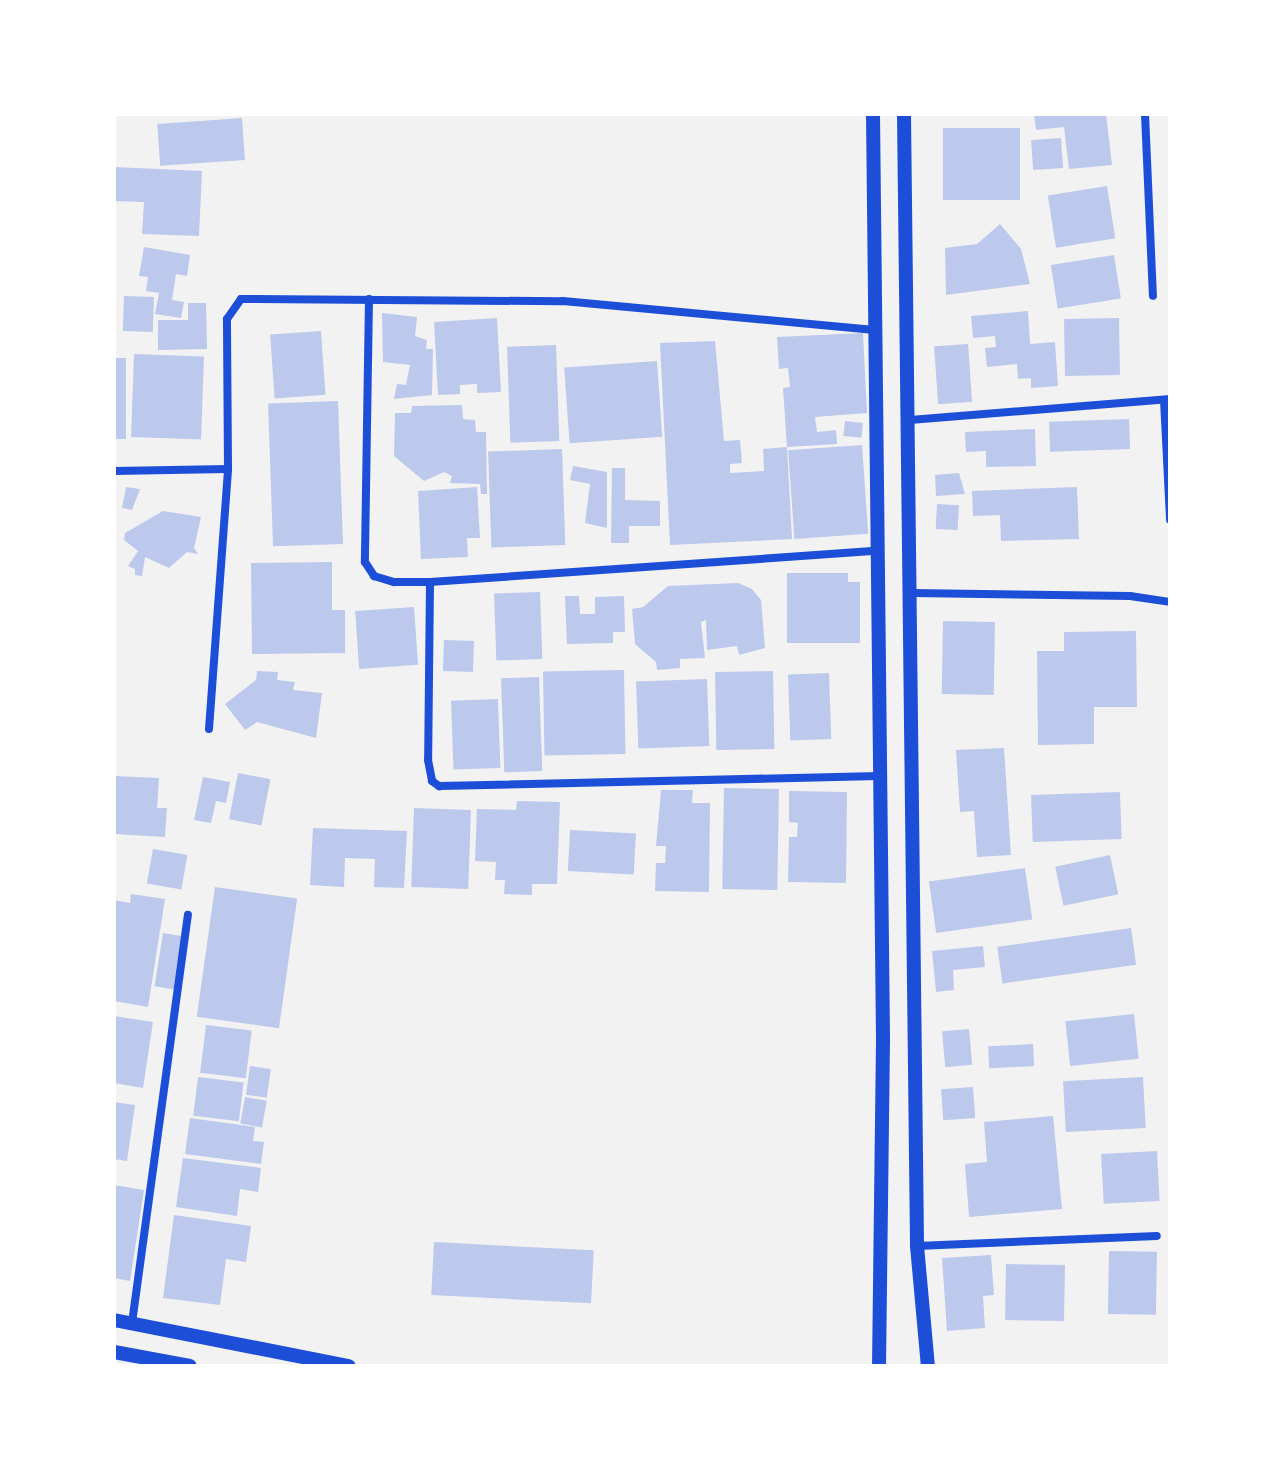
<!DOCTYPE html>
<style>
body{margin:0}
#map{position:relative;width:1284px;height:1480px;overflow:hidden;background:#f2f2f2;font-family:"Varela Round",sans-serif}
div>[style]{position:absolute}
.building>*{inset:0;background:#bdc9ec;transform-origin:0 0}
.minor>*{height:8px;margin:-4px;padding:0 4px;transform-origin:4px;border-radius:4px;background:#1d4ed8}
.tertiary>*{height:14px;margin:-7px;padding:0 7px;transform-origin:7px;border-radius:7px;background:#1d4ed8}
span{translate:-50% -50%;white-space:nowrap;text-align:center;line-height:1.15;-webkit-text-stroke:8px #fff;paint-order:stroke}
.frame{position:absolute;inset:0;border:116px solid #fff;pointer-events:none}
</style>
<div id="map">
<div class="building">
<i style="clip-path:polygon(1034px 114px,1106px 114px,1112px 165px,1069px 169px,1064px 127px,1036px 130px)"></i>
<i style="left:242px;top:118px;width:42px;height:85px;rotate:86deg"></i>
<i style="left:943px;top:128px;width:77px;height:72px"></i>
<i style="left:1061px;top:138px;width:30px;height:30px;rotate:86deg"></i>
<i style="clip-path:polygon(114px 167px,202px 171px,199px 236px,142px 234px,144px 202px,114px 201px)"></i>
<i style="left:1107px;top:186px;width:53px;height:60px;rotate:81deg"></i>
<i style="clip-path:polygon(1000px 224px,1021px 249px,1030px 284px,946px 295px,945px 248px,977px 244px)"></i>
<i style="clip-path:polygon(144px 247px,190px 255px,187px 276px,176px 274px,172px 300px,184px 302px,181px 318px,155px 314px,159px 293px,146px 291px,148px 277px,139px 276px)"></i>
<i style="left:1114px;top:255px;width:44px;height:64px;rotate:81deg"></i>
<i style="left:124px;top:296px;width:30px;height:35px;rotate:2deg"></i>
<i style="clip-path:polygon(188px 303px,206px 303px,207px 349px,158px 350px,158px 320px,188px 320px)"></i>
<i style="clip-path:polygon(1028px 311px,1030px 344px,1055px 342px,1058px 386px,1031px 388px,1031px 378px,1018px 379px,1017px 364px,987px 367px,985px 348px,996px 347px,995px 336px,973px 338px,971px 316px)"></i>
<i style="clip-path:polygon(382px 313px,417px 317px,415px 336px,427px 340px,426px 349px,433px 349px,432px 395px,394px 399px,397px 384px,406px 385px,410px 365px,383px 362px)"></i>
<i style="clip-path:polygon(497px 318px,501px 392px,477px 393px,477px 384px,460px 385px,460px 394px,438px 395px,434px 322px)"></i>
<i style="left:1119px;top:318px;width:57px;height:55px;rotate:89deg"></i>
<i style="left:321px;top:331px;width:64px;height:51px;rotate:86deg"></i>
<i style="clip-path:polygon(863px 333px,867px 413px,815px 417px,817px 432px,836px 430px,837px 444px,787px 447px,783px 388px,790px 387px,788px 368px,779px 369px,777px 337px)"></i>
<i style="clip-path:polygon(715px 341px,724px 441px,740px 440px,742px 463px,730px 464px,730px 473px,764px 471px,763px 449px,787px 447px,792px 539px,670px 545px,660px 343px)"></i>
<i style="left:968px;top:344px;width:58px;height:34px;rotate:86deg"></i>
<i style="left:556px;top:345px;width:96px;height:49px;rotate:88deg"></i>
<i style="left:134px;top:354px;width:70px;height:83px;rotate:2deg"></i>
<i style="left:114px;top:358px;width:12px;height:81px"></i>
<i style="left:657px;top:361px;width:76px;height:93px;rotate:86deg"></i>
<i style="left:338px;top:401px;width:143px;height:70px;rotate:88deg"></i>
<i style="clip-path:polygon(462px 405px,463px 419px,475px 420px,476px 432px,486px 432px,487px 494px,481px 494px,480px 484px,450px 483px,452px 476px,444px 472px,424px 481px,394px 456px,395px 413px,411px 413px,412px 406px)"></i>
<i style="left:1129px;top:419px;width:30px;height:80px;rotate:88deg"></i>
<i style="left:845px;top:421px;width:18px;height:15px;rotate:6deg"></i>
<i style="clip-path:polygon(1035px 429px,1036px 466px,986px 467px,986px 451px,966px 452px,965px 432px)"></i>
<i style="left:862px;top:445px;width:89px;height:74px;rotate:86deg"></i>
<i style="left:562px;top:449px;width:96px;height:74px;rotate:88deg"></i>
<i style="clip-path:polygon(573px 466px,607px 472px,607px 528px,585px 523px,590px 484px,570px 480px)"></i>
<i style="clip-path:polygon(612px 468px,625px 468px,625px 500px,660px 501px,660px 526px,629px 526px,629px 543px,611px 543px)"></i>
<i style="clip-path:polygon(959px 473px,965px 494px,936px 496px,935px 475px)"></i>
<i style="clip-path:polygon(126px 487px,140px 489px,132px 510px,122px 508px)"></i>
<i style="clip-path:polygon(477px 487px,480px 538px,467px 538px,468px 557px,421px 559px,418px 491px)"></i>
<i style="clip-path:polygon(1077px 487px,1079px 539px,1001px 541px,1000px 515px,973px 516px,972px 491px)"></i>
<i style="left:937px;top:504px;width:22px;height:25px;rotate:3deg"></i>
<i style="clip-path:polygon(163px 511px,201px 517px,194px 548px,198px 554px,187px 552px,169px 568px,145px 557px,142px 576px,135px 575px,135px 569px,128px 566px,138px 551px,124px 540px,125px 533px)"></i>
<i style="clip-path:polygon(332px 562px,332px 610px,345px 610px,345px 653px,252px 654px,251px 563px)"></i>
<i style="clip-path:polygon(787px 573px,848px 573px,848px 582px,860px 582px,860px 643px,787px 643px)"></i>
<i style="clip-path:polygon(738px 583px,752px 589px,761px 600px,765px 648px,739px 655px,737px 646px,707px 650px,706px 620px,701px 622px,705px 658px,680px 659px,680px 668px,657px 670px,656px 662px,635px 644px,632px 609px,643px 607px,668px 586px)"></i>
<i style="left:540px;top:592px;width:67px;height:46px;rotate:88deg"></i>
<i style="clip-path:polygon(565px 596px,579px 596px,580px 614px,595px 614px,595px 597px,624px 596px,625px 632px,613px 632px,613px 643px,567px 644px)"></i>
<i style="left:414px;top:607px;width:58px;height:59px;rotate:86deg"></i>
<i style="left:943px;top:621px;width:52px;height:73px;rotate:1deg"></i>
<i style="clip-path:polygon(1136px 631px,1137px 707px,1094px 707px,1094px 744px,1038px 745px,1037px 651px,1064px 651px,1064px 632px)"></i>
<i style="left:444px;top:640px;width:30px;height:31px;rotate:2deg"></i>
<i style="left:624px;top:670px;width:84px;height:81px;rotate:89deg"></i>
<i style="clip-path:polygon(257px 671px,278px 672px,277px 680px,295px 682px,293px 690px,322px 693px,316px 738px,257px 722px,245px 730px,225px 704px,256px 680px)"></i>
<i style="left:773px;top:671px;width:78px;height:58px;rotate:89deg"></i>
<i style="left:829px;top:673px;width:66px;height:41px;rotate:88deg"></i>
<i style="left:539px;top:677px;width:94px;height:38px;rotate:88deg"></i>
<i style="left:707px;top:679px;width:67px;height:71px;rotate:88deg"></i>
<i style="left:498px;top:699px;width:69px;height:47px;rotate:88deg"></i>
<i style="clip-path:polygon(1004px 748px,1011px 855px,977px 857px,974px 811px,960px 812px,956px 750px)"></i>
<i style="left:238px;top:773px;width:33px;height:47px;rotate:11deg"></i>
<i style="clip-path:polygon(114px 776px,159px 778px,157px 808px,167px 808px,165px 837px,114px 834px)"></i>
<i style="clip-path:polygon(203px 777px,230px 782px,226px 803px,216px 801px,211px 823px,194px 820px)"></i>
<i style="left:724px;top:788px;width:55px;height:101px;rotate:1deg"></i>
<i style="clip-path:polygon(661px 790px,693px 790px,692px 803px,710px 803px,709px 892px,655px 891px,656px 863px,665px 863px,666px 846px,656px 846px)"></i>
<i style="clip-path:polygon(789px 791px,847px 792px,846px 883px,788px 882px,789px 837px,797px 837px,798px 823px,789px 822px)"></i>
<i style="left:1120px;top:792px;width:47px;height:89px;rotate:88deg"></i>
<i style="clip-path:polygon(517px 801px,560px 802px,557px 884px,532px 884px,532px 895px,504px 894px,505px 880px,495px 880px,496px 862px,475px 861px,477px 809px,516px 810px)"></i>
<i style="left:414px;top:808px;width:57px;height:79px;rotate:2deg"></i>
<i style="clip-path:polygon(313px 828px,407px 831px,404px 888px,374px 887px,375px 859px,345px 858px,344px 887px,310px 885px)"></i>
<i style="left:570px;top:830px;width:66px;height:41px;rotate:3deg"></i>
<i style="left:153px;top:849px;width:35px;height:35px;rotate:10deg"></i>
<i style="left:1110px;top:855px;width:40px;height:56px;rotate:78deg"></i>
<i style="left:1025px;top:868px;width:52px;height:97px;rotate:82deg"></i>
<i style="left:215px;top:887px;width:83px;height:131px;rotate:8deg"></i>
<i style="clip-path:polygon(131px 894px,165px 899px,148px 1007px,114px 1001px,114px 900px,130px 903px)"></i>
<i style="left:1131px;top:928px;width:37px;height:135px;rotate:82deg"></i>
<i style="left:163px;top:933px;width:20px;height:54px;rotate:9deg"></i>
<i style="clip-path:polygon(983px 946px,985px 967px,953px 970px,954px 990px,936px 992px,932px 951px)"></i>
<i style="left:1134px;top:1014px;width:45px;height:69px;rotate:84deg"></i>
<i style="clip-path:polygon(114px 1016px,153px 1022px,143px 1088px,114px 1083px)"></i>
<i style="left:206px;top:1025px;width:46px;height:48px;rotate:7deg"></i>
<i style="left:969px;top:1029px;width:36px;height:27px;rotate:85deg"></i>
<i style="left:1033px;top:1044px;width:22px;height:45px;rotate:87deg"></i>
<i style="left:250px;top:1066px;width:21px;height:29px;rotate:8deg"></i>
<i style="left:198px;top:1077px;width:46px;height:39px;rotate:7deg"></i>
<i style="left:1143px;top:1077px;width:51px;height:80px;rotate:87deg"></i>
<i style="left:973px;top:1087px;width:31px;height:32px;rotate:86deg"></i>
<i style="left:245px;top:1097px;width:22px;height:27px;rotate:10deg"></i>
<i style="clip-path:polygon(114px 1102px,135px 1105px,127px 1161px,114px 1159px)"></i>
<i style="clip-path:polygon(1053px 1116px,1062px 1209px,969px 1217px,965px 1164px,987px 1162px,984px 1122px)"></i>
<i style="clip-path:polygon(190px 1118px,255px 1127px,253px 1141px,264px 1142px,261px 1164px,185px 1154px)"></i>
<i style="left:1157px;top:1151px;width:50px;height:56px;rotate:87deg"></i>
<i style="clip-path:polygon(183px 1158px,261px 1168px,258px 1192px,240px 1189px,237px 1216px,176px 1207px)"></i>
<i style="clip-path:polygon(114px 1185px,144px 1190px,130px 1281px,114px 1278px)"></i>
<i style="clip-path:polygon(174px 1215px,251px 1226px,246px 1262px,226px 1259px,220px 1305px,163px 1298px)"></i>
<i style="left:434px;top:1242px;width:160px;height:53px;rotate:3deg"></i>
<i style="left:1109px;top:1251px;width:48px;height:63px;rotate:1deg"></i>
<i style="clip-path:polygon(991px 1255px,994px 1295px,983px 1296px,985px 1328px,947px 1331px,942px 1258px)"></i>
<i style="left:1006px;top:1264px;width:59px;height:56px;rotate:1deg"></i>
</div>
<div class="minor">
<i style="left:1145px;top:114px;width:182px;rotate:87.5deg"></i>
<i style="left:369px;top:299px;width:263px;rotate:90.9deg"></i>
<i style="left:365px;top:562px;width:17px;rotate:57deg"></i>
<i style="left:374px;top:576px;width:21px;rotate:17deg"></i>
<i style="left:394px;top:582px;width:36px"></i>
<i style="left:430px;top:582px;width:447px;rotate:-4deg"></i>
<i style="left:1164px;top:400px;width:120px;rotate:87.1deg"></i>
<i style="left:910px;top:420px;width:261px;rotate:-4.6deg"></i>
<i style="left:114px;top:471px;width:114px;rotate:-1deg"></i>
<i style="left:228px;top:469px;width:150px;rotate:-90.4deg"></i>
<i style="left:227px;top:319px;width:24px;rotate:-55deg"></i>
<i style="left:241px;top:299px;width:322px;rotate:0.4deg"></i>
<i style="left:563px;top:301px;width:313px;rotate:5.3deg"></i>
<i style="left:430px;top:582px;width:178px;rotate:90.6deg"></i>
<i style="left:428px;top:760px;width:21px;rotate:79deg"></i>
<i style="left:432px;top:781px;width:9px;rotate:36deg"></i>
<i style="left:439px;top:786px;width:440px;rotate:-1.3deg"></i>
<i style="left:912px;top:593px;width:218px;rotate:0.8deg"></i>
<i style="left:1130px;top:596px;width:40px;rotate:8.5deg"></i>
<i style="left:209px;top:729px;width:261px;rotate:-85.8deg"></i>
<i style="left:917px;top:1246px;width:240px;rotate:-2.4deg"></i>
<i style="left:132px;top:1323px;width:412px;rotate:-82.2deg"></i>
</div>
<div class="tertiary">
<i style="left:873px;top:114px;width:926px;rotate:89.38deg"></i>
<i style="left:883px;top:1040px;width:326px;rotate:90.7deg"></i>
<i style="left:904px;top:114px;width:1132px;rotate:89.34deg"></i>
<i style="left:917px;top:1246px;width:121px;rotate:84.8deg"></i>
<i style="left:114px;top:1320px;width:239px;rotate:11.1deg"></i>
<i style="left:114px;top:1352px;width:77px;rotate:10.4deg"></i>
</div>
<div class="frame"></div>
</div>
